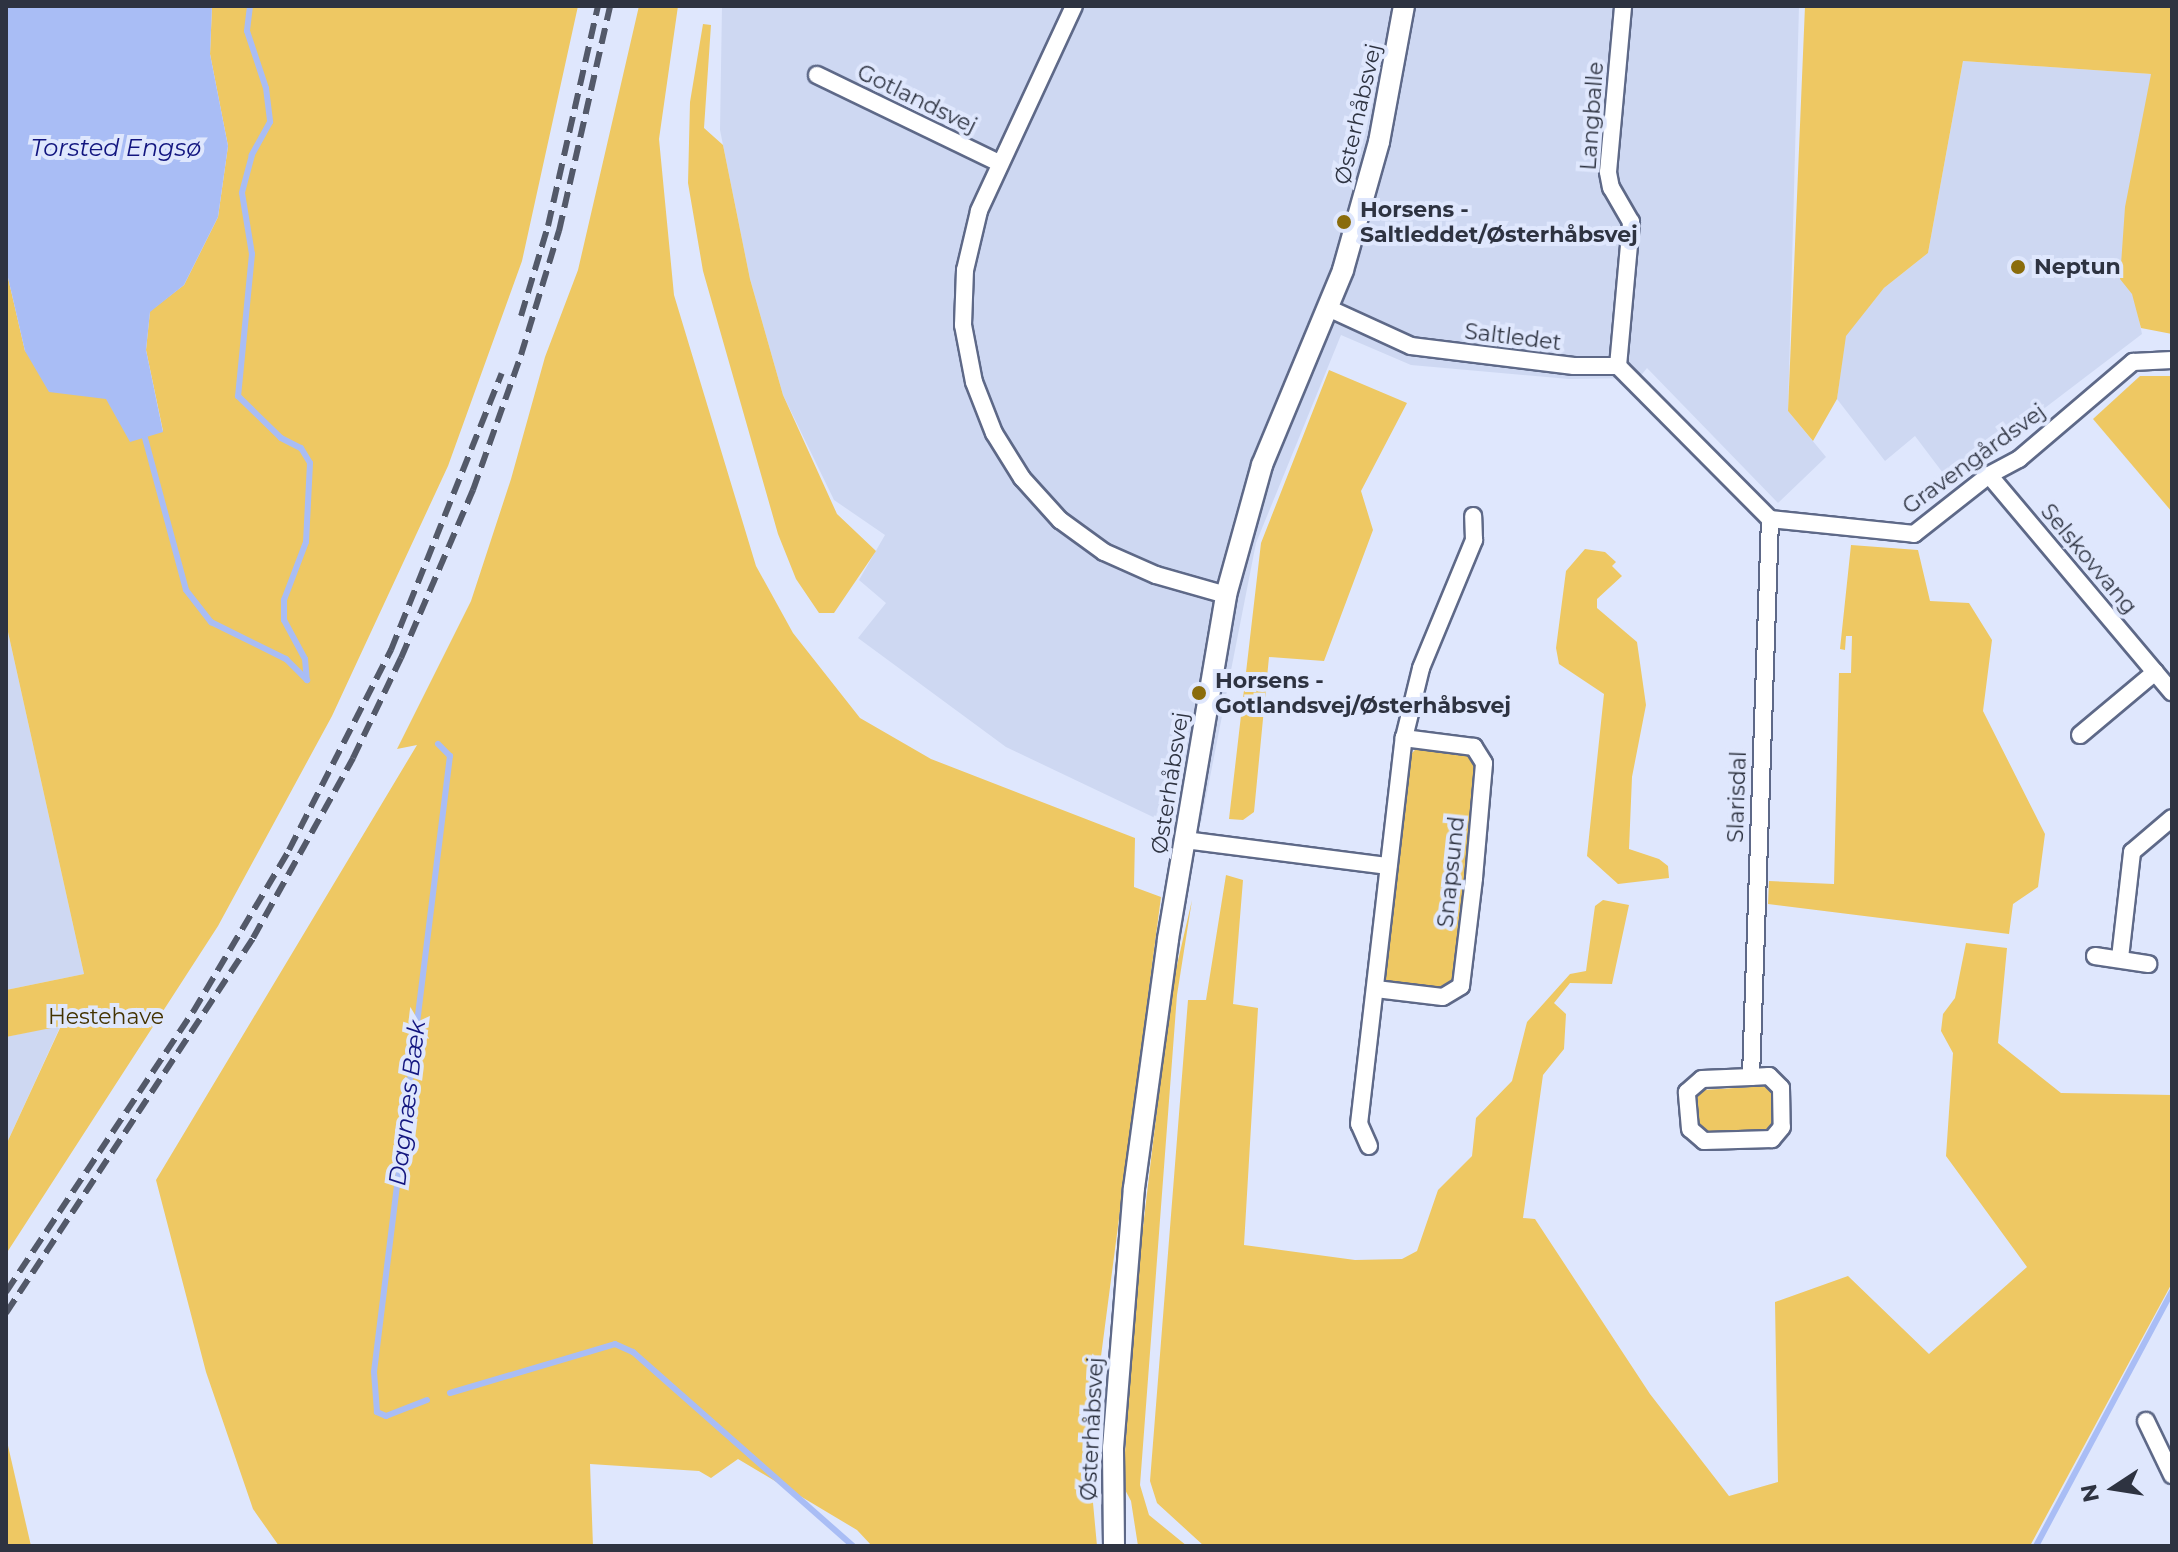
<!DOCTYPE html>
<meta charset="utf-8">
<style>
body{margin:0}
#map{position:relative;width:2178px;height:1552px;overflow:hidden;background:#dfe7fd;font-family:Montserrat,sans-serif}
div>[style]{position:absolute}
.built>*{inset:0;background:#ced8f2}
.green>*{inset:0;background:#eec863}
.water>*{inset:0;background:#a9bdf5}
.stream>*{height:6px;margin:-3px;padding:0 3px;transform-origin:3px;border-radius:3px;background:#a9bdf5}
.roads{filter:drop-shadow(2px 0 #5e6988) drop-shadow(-2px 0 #5e6988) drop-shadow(0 2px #5e6988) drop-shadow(0 -2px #5e6988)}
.minor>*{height:16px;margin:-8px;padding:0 8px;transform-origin:8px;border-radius:8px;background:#fff}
.tertiary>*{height:20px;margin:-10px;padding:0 10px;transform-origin:10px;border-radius:10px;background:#fff}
.rail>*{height:6px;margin-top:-3px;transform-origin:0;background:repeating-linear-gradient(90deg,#535969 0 16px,transparent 0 24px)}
.dots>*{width:22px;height:22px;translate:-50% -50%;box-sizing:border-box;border:4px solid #dfe7fd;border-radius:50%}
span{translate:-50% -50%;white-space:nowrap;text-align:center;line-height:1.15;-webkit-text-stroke:8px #dfe7fd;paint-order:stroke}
.street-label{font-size:22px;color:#2e3341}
.poi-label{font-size:22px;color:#2e3341;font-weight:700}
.left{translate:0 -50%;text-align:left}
.park-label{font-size:22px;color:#443301}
.water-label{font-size:24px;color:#12157f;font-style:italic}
.frame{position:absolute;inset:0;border:8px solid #2e3341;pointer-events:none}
.north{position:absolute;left:2074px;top:1448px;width:80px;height:80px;-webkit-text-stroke:6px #dfe7fd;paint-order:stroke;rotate:258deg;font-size:22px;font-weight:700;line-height:32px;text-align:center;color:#2e3341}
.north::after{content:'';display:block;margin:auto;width:28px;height:36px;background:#2e3341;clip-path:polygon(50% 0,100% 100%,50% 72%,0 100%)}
</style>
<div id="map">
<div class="built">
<i style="clip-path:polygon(722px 6px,1799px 6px,1788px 411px,1826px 457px,1778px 503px,1647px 368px,1639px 378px,1569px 379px,1411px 365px,1341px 335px,1256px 543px,1201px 823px,1172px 826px,1006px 747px,858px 638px,886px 603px,859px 580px,885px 535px,834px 500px,783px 395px,750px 279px,720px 130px)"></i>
<i style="clip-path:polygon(1963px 61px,2151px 74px,2134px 297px,2142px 334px,1949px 481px,1915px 436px,1885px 461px,1837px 399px,1845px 336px,1884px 288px,1928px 253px)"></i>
<i style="clip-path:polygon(6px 623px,84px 974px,6px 990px)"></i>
<i style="clip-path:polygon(61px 1025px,6px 1145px,6px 1037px)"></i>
</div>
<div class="green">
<i style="clip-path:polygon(212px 6px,578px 6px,522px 261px,448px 466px,332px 716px,218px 926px,6px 1254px,6px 1145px,61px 1026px,6px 1037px,6px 990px,84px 974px,6px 623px,6px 269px,25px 351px,163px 431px,146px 350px,150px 311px,184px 285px,218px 217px,228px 146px,210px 54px)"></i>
<i style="clip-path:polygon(639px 6px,678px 6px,659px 139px,674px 295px,756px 566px,793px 633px,860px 718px,931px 759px,1135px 838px,1134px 887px,1161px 897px,1100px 1364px,1091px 1481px,1097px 1546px,872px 1546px,857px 1530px,738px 1459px,711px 1478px,699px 1471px,590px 1464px,593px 1546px,279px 1546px,253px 1509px,206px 1372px,156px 1180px,417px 745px,397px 749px,471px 601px,511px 479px,545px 357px,578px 270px)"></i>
<i style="clip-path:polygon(1805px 6px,2172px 6px,2172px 334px,2141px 328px,2132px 294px,2120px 279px,2125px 207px,2151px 74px,1963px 61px,1928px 253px,1884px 288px,1846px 336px,1837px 399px,1813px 441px,1788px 411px)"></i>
<i style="clip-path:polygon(703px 24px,711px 25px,704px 128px,723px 145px,750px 279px,783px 395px,837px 514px,876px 551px,834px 613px,819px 613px,796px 579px,778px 534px,703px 271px,688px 183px,690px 102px)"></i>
<i style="clip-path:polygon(1329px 370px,1407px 403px,1361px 491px,1373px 530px,1324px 661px,1269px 657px,1254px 812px,1243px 820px,1229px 819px,1261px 543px)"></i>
<i style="clip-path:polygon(2140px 376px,2172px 376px,2172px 512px,2093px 419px)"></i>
<i style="clip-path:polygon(1851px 545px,1918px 550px,1930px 601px,1969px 603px,1992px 640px,1983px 711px,2045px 834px,2038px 887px,2013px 904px,2009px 934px,1768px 904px,1769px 881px,1834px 884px,1839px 673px,1851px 673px,1852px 636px,1846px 636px,1845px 650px,1840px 649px)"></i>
<i style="clip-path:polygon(1585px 549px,1605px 552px,1616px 562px,1612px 566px,1622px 576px,1597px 599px,1597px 608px,1637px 642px,1646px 705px,1632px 777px,1629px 849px,1659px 859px,1668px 866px,1669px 878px,1618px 884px,1587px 856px,1604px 694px,1559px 664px,1556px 648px,1566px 571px)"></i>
<i style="clip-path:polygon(1417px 748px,1473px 755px,1479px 762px,1453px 986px,1444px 992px,1390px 986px,1383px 977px,1409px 756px)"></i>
<i style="clip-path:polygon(1226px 875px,1243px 880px,1233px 1004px,1258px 1008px,1244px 1245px,1355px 1260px,1402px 1259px,1417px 1251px,1438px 1190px,1472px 1156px,1476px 1118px,1512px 1081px,1527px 1022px,1570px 974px,1586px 971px,1595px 906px,1603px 900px,1629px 905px,1612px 984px,1570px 983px,1554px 1003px,1566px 1014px,1564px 1049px,1543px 1075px,1523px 1218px,1535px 1219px,1650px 1394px,1729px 1496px,1778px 1482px,1775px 1302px,1848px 1276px,1929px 1354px,2027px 1267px,1946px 1156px,1953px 1053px,1941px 1031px,1943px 1014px,1955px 998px,1966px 943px,2007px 948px,1998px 1043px,2061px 1093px,2172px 1095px,2172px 1283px,2030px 1546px,1204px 1546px,1157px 1503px,1150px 1481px,1188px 1000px,1206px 1000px)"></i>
<i style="clip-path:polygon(1192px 900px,1177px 995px,1140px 1485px,1149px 1515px,1187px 1546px,1138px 1546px,1131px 1501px,1123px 1486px,1134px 1303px,1171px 991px)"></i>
<i style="clip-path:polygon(1767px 1086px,1773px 1091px,1774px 1124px,1768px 1131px,1704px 1133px,1698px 1126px,1697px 1095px,1703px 1090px)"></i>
<i style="clip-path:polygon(6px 1437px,31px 1546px,6px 1546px)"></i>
</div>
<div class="water">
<i style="clip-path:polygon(6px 6px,212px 6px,210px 54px,228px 146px,218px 217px,184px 285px,150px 312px,146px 350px,163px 432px,130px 442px,106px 399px,49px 392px,25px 351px,6px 269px)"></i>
</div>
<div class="stream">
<i style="left:250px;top:6px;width:25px;rotate:97deg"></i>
<i style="left:247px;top:31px;width:60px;rotate:71.6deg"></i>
<i style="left:266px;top:88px;width:34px;rotate:83deg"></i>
<i style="left:270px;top:122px;width:38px;rotate:119deg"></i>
<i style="left:252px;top:155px;width:39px;rotate:105deg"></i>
<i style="left:242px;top:193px;width:62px;rotate:80.7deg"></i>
<i style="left:252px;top:254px;width:143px;rotate:95.6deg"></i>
<i style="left:238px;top:396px;width:60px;rotate:44.3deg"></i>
<i style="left:281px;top:438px;width:22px;rotate:27deg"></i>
<i style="left:301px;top:448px;width:17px;rotate:59deg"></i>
<i style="left:310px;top:463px;width:79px;rotate:92.9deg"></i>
<i style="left:306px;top:542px;width:62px;rotate:110.8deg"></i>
<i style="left:284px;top:600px;width:20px;rotate:90deg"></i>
<i style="left:284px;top:620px;width:44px;rotate:61.7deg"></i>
<i style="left:305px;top:659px;width:21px;rotate:85deg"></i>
<i style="left:145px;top:438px;width:157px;rotate:74.9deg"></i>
<i style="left:186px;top:590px;width:41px;rotate:52deg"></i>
<i style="left:211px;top:622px;width:84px;rotate:26.3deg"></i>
<i style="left:286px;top:659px;width:30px;rotate:45deg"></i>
<i style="left:450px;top:1393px;width:172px;rotate:-16.5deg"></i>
<i style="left:615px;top:1344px;width:20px;rotate:24deg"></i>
<i style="left:633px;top:1352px;width:293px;rotate:41.4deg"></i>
<i style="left:427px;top:1400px;width:44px;rotate:158.7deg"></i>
<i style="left:386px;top:1416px;width:10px;rotate:-156deg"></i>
<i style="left:377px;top:1412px;width:40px;rotate:-94.3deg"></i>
<i style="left:374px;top:1372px;width:621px;rotate:-82.97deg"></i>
<i style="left:450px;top:756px;width:17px;rotate:-135deg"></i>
<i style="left:2036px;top:1546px;width:289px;rotate:-61.9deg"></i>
</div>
<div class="roads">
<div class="minor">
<i style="left:1074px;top:6px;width:226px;rotate:114.9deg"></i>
<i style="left:979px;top:211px;width:61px;rotate:103.3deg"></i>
<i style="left:965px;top:270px;width:55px;rotate:92.1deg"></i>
<i style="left:963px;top:325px;width:58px;rotate:79.1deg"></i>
<i style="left:974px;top:382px;width:55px;rotate:68.6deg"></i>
<i style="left:994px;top:433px;width:53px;rotate:58.1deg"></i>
<i style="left:1022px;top:478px;width:57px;rotate:47.9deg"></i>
<i style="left:1060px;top:520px;width:54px;rotate:36deg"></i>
<i style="left:1104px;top:552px;width:57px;rotate:23.9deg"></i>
<i style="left:1156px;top:575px;width:73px;rotate:15.9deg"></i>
<i style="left:817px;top:75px;width:202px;rotate:25.8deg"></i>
<i style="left:1328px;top:308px;width:91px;rotate:24.6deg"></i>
<i style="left:1411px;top:346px;width:164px;rotate:7deg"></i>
<i style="left:1574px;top:366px;width:44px"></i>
<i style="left:1618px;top:366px;width:216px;rotate:45.2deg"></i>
<i style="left:1770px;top:519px;width:145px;rotate:5.9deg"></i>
<i style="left:1914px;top:534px;width:95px;rotate:-38.2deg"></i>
<i style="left:1989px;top:475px;width:34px;rotate:-28deg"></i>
<i style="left:2019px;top:459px;width:150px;rotate:-40.4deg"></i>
<i style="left:2133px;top:362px;width:39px;rotate:-3deg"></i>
<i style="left:1618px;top:366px;width:145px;rotate:-84.8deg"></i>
<i style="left:1631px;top:222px;width:39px;rotate:-120deg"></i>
<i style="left:1611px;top:188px;width:16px;rotate:-101deg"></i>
<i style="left:1608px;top:172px;width:167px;rotate:-84.8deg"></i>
<i style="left:1989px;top:475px;width:284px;rotate:49.9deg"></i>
<i style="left:2080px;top:735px;width:98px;rotate:-40deg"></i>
<i style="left:1185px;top:840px;width:205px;rotate:7.3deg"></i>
<i style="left:2095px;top:956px;width:54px;rotate:8.6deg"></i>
<i style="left:2120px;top:958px;width:107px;rotate:-83.5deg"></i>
<i style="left:2132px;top:852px;width:52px;rotate:-40.4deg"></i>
<i style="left:1376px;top:989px;width:67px;rotate:6.8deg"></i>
<i style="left:1443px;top:997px;width:21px;rotate:-31deg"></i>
<i style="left:1461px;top:986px;width:109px;rotate:-83.1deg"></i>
<i style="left:1474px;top:878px;width:115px;rotate:-85deg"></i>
<i style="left:1484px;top:763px;width:19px;rotate:-122deg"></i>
<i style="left:1474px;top:747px;width:71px;rotate:-172.7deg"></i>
<i style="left:1751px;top:1077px;width:18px;rotate:-3deg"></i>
<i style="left:1769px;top:1076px;width:17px;rotate:45deg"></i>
<i style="left:1781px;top:1088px;width:39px;rotate:89deg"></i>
<i style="left:1782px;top:1127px;width:16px;rotate:130deg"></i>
<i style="left:1772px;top:1139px;width:68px;rotate:178.3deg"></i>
<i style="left:1704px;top:1141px;width:18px;rotate:-139deg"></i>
<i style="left:1690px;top:1129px;width:37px;rotate:-95deg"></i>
<i style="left:1687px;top:1092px;width:20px;rotate:-41deg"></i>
<i style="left:1702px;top:1079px;width:49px;rotate:-2.3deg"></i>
<i style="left:1751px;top:1077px;width:558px;rotate:-88.05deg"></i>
<i style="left:1369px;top:1146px;width:24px;rotate:-114deg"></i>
<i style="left:1359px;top:1124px;width:389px;rotate:-83.4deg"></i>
<i style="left:1404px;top:738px;width:72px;rotate:-76.3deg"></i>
<i style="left:1421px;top:668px;width:139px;rotate:-67.5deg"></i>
<i style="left:1474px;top:540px;width:24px;rotate:-92deg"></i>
<i style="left:2146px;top:1421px;width:60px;rotate:64.3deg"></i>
</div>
<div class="tertiary">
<i style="left:1114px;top:1546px;width:98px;rotate:-90.6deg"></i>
<i style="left:1113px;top:1448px;width:261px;rotate:-85.4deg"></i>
<i style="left:1134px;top:1188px;width:251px;rotate:-82.2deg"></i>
<i style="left:1168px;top:939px;width:349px;rotate:-80.4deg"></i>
<i style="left:1226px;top:595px;width:135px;rotate:-74.5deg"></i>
<i style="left:1262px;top:465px;width:211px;rotate:-67.4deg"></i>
<i style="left:1343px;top:270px;width:133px;rotate:-74.3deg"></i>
<i style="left:1379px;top:142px;width:138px;rotate:-79.6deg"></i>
</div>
</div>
<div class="rail">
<i style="left:521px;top:316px;width:94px;rotate:-73.3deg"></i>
<i style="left:548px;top:226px;width:226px;rotate:-77.2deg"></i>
<i style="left:6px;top:1292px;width:337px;rotate:-56.3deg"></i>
<i style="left:193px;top:1012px;width:188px;rotate:-59.3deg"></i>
<i style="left:289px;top:850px;width:225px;rotate:-63deg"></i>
<i style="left:391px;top:650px;width:298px;rotate:-68.2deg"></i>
<i style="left:6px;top:1313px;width:449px;rotate:-56.6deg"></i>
<i style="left:253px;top:938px;width:206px;rotate:-60.9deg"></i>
<i style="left:353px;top:758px;width:111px;rotate:-64.4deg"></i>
<i style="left:401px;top:658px;width:183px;rotate:-66.8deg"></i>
<i style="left:473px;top:490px;width:143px;rotate:-70.4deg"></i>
<i style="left:521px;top:355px;width:130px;rotate:-73deg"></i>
<i style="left:559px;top:231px;width:231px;rotate:-77.2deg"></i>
</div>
<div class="dots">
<i style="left:1344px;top:222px;background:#8a6c0c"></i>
<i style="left:2018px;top:267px;background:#8a6c0c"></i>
<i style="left:1199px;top:693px;background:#8a6c0c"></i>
</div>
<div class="street-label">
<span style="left:917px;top:99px;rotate:26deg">Gotlandsvej</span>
<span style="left:1358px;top:114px;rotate:-77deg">Østerhåbsvej</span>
<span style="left:1592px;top:116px;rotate:-86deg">Langballe</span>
<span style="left:1513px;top:337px;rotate:7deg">Saltledet</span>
<span style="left:1974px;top:459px;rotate:-36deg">Gravengårdsvej</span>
<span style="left:2089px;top:559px;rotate:50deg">Selskovvang</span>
<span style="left:1170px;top:783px;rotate:-81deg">Østerhåbsvej</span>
<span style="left:1737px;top:797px;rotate:-88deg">Slarisdal</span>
<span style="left:1451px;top:872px;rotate:-84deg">Snapsund</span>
<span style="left:1092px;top:1429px;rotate:-87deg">Østerhåbsvej</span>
</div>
<div class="poi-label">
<span class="left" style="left:1360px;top:222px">Horsens -<br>Saltleddet/Østerhåbsvej</span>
<span class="left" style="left:2034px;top:267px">Neptun</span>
<span class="left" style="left:1215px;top:693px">Horsens -<br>Gotlandsvej/Østerhåbsvej</span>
</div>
<div class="park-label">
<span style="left:106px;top:1017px">Hestehave</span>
</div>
<div class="water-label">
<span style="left:116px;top:148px">Torsted Engsø</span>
<span style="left:407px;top:1103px;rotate:-83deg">Dagnæs Bæk</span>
</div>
<div class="frame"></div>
<div class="north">N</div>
</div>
